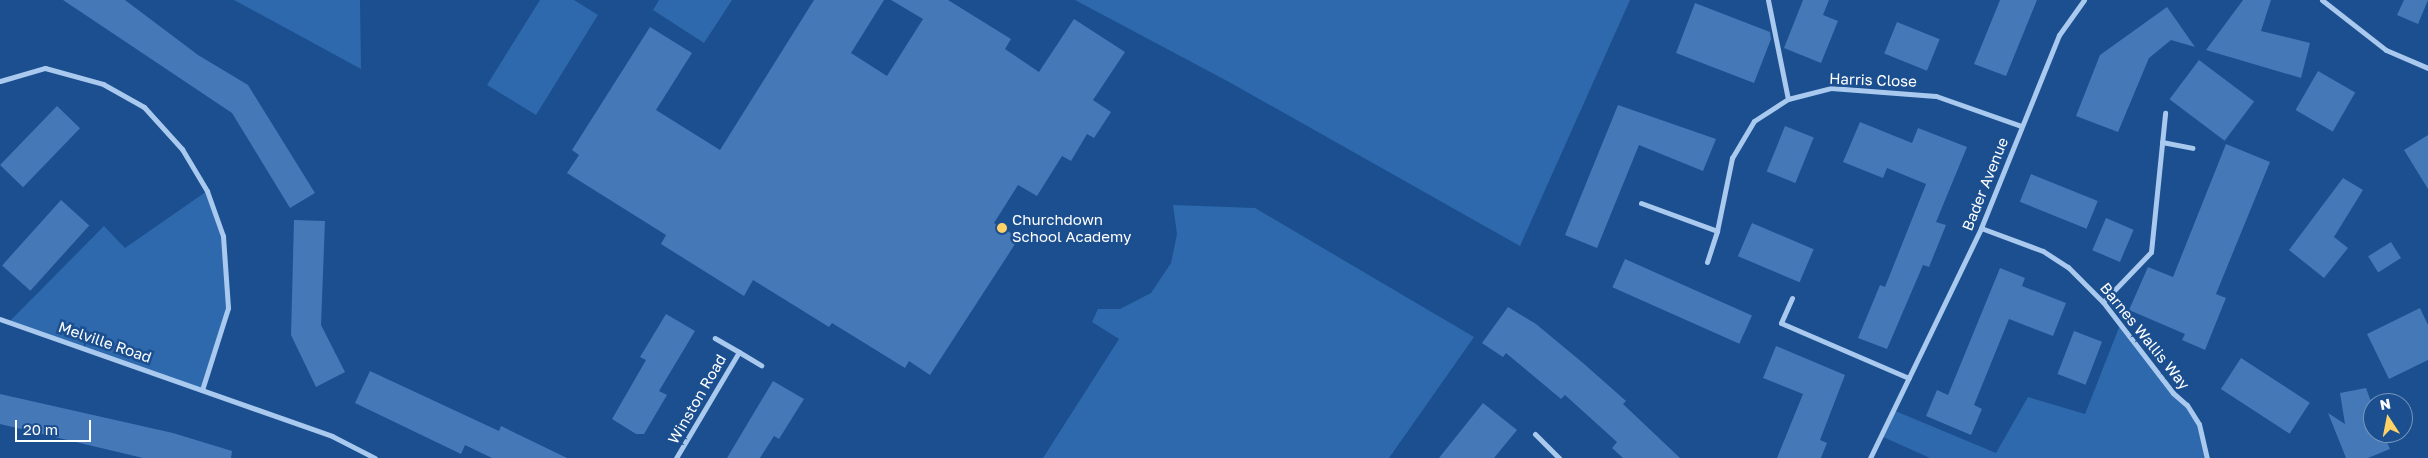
<!DOCTYPE html>
<style>
body{margin:0}
#map{position:relative;width:2428px;height:458px;overflow:hidden;background:#1b4f8f;font-family:"Golos Text",sans-serif}
div>[style]{position:absolute}
.green>*{inset:0;background:#2e69ad}
.building>*{inset:0;background:#4478b7;transform-origin:0 0}
.minor>*{height:5px;margin:-2.5px;padding:0 2.5px;transform-origin:2.5px;border-radius:2.5px;background:#a9c9ee}
.dots>*{width:14px;height:14px;translate:-50% -50%;box-sizing:border-box;border:2px solid #1b4f8f;border-radius:50%}
span{translate:-50% -50%;white-space:nowrap;text-align:center;line-height:1.15;-webkit-text-stroke:5px #1b4f8f;paint-order:stroke}
.street-label{font-size:15px;color:#fff}
.poi-label{font-size:15px;color:#fff}
.left{translate:0 -50%;text-align:left}
.north{position:absolute;left:2363px;top:393px;width:50px;height:50px;box-sizing:border-box;background:#1b4f8f;border:1px solid #7695bc;border-radius:50%;rotate:349deg;font-size:14px;font-weight:700;line-height:20px;text-align:center;color:#fff}
.north::after{content:'';display:block;margin:auto;width:18px;height:22px;background:#ffd166;clip-path:polygon(50% 0,100% 100%,50% 72%,0 100%)}
.scale{position:absolute;left:15px;top:420px;width:76px;height:22px;box-sizing:border-box;border:2px solid #fff;border-top:0;padding-left:6px;font-size:15px;line-height:18px;white-space:nowrap;color:#fff;-webkit-text-stroke:4px #1b4f8f;paint-order:stroke}
</style>
<div id="map">
<div class="green">
<i style="clip-path:polygon(234px 0,360px 0,361px 69px)"></i>
<i style="clip-path:polygon(540px 0,574px 0,598px 15px,536px 115px,487px 85px)"></i>
<i style="clip-path:polygon(659px 0,732px 0,704px 43px,653px 10px)"></i>
<i style="clip-path:polygon(1075px 0,1630px 0,1520px 246px,1229px 82px)"></i>
<i style="clip-path:polygon(207px 191px,223px 236px,228px 308px,202px 390px,9px 322px,104px 226px,125px 248px)"></i>
<i style="clip-path:polygon(1173px 205px,1255px 208px,1474px 337px,1389px 458px,1043px 458px,1119px 339px,1092px 322px,1098px 309px,1120px 309px,1151px 293px,1171px 263px,1177px 234px)"></i>
<i style="clip-path:polygon(2120px 325px,2173px 393px,2187px 405px,2199px 424px,2207px 458px,1930px 458px,1881px 436px,1893px 410px,1996px 453px,2028px 397px,2085px 414px)"></i>
</div>
<div class="building">
<i style="clip-path:polygon(63px 0,125px 0,198px 55px,248px 85px,315px 193px,290px 208px,232px 113px)"></i>
<i style="clip-path:polygon(814px 0,884px 0,851px 53px,887px 76px,923px 19px,891px 0,948px 0,1011px 39px,1005px 49px,1039px 72px,1074px 19px,1125px 52px,1093px 100px,1111px 112px,1094px 138px,1087px 134px,1071px 161px,1062px 156px,1037px 196px,1018px 185px,994px 223px,1019px 238px,930px 375px,909px 361px,905px 368px,832px 323px,829px 327px,753px 280px,744px 296px,661px 244px,666px 235px,567px 173px,579px 155px,572px 150px,650px 27px,692px 53px,656px 110px,720px 150px)"></i>
<i style="clip-path:polygon(1803px 0,1829px 0,1823px 15px,1838px 21px,1821px 63px,1784px 48px)"></i>
<i style="clip-path:polygon(2000px 0,2037px 0,2006px 76px,1974px 64px)"></i>
<i style="clip-path:polygon(2243px 0,2271px 0,2261px 31px,2310px 43px,2301px 78px,2206px 50px)"></i>
<i style="clip-path:polygon(2404px 0,2428px 0,2418px 24px,2397px 15px)"></i>
<i style="clip-path:polygon(1695px 3px,1770px 32px,1771px 39px,1754px 83px,1676px 53px)"></i>
<i style="clip-path:polygon(2167px 7px,2195px 47px,2171px 40px,2149px 58px,2118px 132px,2076px 116px,2100px 55px)"></i>
<i style="left:1897px;top:22px;width:46px;height:34px;rotate:22deg"></i>
<i style="left:2199px;top:60px;width:69px;height:49px;rotate:37deg"></i>
<i style="left:2318px;top:71px;width:43px;height:45px;rotate:30deg"></i>
<i style="clip-path:polygon(1618px 105px,1716px 139px,1703px 171px,1639px 145px,1597px 248px,1565px 235px)"></i>
<i style="left:57px;top:106px;width:32px;height:82px;rotate:44deg"></i>
<i style="clip-path:polygon(1860px 122px,1912px 143px,1918px 128px,1967px 147px,1936px 222px,1946px 225px,1929px 267px,1923px 265px,1887px 349px,1858px 338px,1880px 285px,1885px 287px,1926px 184px,1887px 168px,1883px 178px,1843px 162px)"></i>
<i style="left:1785px;top:126px;width:31px;height:49px;rotate:22deg"></i>
<i style="clip-path:polygon(2428px 135px,2428px 189px,2404px 150px)"></i>
<i style="clip-path:polygon(2226px 144px,2270px 162px,2216px 294px,2226px 298px,2205px 350px,2182px 340px,2185px 334px,2129px 310px,2148px 267px,2173px 277px)"></i>
<i style="left:2031px;top:174px;width:72px;height:30px;rotate:22deg"></i>
<i style="clip-path:polygon(2343px 178px,2363px 190px,2334px 237px,2348px 248px,2324px 278px,2289px 250px)"></i>
<i style="left:61px;top:200px;width:38px;height:88px;rotate:42deg"></i>
<i style="left:2106px;top:218px;width:30px;height:35px;rotate:23deg"></i>
<i style="clip-path:polygon(294px 220px,325px 221px,321px 325px,345px 372px,316px 387px,291px 335px)"></i>
<i style="left:1752px;top:223px;width:67px;height:36px;rotate:23deg"></i>
<i style="left:2391px;top:242px;width:19px;height:27px;rotate:58deg"></i>
<i style="left:1625px;top:259px;width:139px;height:31px;rotate:24deg"></i>
<i style="clip-path:polygon(2000px 268px,2025px 278px,2022px 286px,2066px 303px,2053px 336px,2009px 319px,1974px 405px,1982px 409px,1971px 435px,1926px 416px,1937px 390px,1948px 395px)"></i>
<i style="clip-path:polygon(1508px 307px,1536px 324px,1583px 363px,1626px 401px,1623px 404px,1680px 458px,1623px 458px,1612px 448px,1617px 442px,1565px 395px,1561px 399px,1506px 353px,1503px 357px,1482px 343px)"></i>
<i style="clip-path:polygon(2420px 308px,2428px 325px,2428px 360px,2389px 379px,2367px 334px)"></i>
<i style="clip-path:polygon(666px 314px,695px 331px,659px 391px,667px 395px,644px 434px,636px 434px,612px 419px,646px 360px,640px 357px)"></i>
<i style="left:2074px;top:331px;width:30px;height:46px;rotate:21deg"></i>
<i style="clip-path:polygon(1776px 346px,1845px 375px,1820px 440px,1827px 443px,1821px 458px,1777px 458px,1803px 394px,1763px 378px)"></i>
<i style="left:2241px;top:358px;width:82px;height:37px;rotate:33deg"></i>
<i style="clip-path:polygon(370px 371px,499px 431px,501px 426px,567px 458px,492px 458px,465px 445px,461px 454px,355px 403px)"></i>
<i style="clip-path:polygon(773px 381px,804px 399px,779px 439px,774px 436px,760px 458px,727px 458px)"></i>
<i style="clip-path:polygon(2366px 388px,2373px 407px,2373px 433px,2383px 433px,2390px 449px,2368px 458px,2346px 458px,2328px 413px,2345px 424px,2340px 393px)"></i>
<i style="clip-path:polygon(0 394px,173px 433px,232px 451px,231px 458px,143px 458px,0 424px)"></i>
<i style="clip-path:polygon(1483px 403px,1517px 430px,1494px 458px,1439px 458px)"></i>
</div>
<div class="minor">
<i style="left:1768px;top:0;width:101px;rotate:78.6deg"></i>
<i style="left:2322px;top:0;width:81px;rotate:38deg"></i>
<i style="left:2386px;top:50px;width:46px;rotate:23.2deg"></i>
<i style="left:0;top:81px;width:47px;rotate:-16.1deg"></i>
<i style="left:45px;top:68px;width:60px;rotate:15.4deg"></i>
<i style="left:103px;top:84px;width:47px;rotate:29.3deg"></i>
<i style="left:144px;top:107px;width:57px;rotate:47.9deg"></i>
<i style="left:182px;top:149px;width:49px;rotate:59.2deg"></i>
<i style="left:207px;top:191px;width:48px;rotate:70.4deg"></i>
<i style="left:223px;top:236px;width:72px;rotate:86deg"></i>
<i style="left:228px;top:308px;width:86px;rotate:107.6deg"></i>
<i style="left:2162px;top:142px;width:31px;rotate:11deg"></i>
<i style="left:1641px;top:203px;width:81px;rotate:20.2deg"></i>
<i style="left:1717px;top:231px;width:75px;rotate:-78.4deg"></i>
<i style="left:1732px;top:158px;width:43px;rotate:-59.3deg"></i>
<i style="left:1754px;top:121px;width:40px;rotate:-32.9deg"></i>
<i style="left:1788px;top:99px;width:44px;rotate:-14.3deg"></i>
<i style="left:1831px;top:88px;width:105px;rotate:4.4deg"></i>
<i style="left:1936px;top:96px;width:90px;rotate:19.4deg"></i>
<i style="left:1981px;top:228px;width:66px;rotate:20.4deg"></i>
<i style="left:2043px;top:251px;width:30px;rotate:33deg"></i>
<i style="left:2068px;top:267px;width:49px;rotate:45deg"></i>
<i style="left:2103px;top:302px;width:115px;rotate:52.4deg"></i>
<i style="left:2173px;top:393px;width:18px;rotate:41deg"></i>
<i style="left:2187px;top:405px;width:22px;rotate:58deg"></i>
<i style="left:2199px;top:424px;width:35px;rotate:77deg"></i>
<i style="left:1707px;top:262px;width:33px;rotate:-72deg"></i>
<i style="left:1792px;top:298px;width:27px;rotate:114deg"></i>
<i style="left:1781px;top:323px;width:139px;rotate:23.3deg"></i>
<i style="left:2103px;top:302px;width:69px;rotate:-46.2deg"></i>
<i style="left:2151px;top:252px;width:140px;rotate:-84.2deg"></i>
<i style="left:0;top:319px;width:352px;rotate:19.4deg"></i>
<i style="left:332px;top:436px;width:48px;rotate:27.1deg"></i>
<i style="left:739px;top:352px;width:26px;rotate:31deg"></i>
<i style="left:1535px;top:434px;width:34px;rotate:45deg"></i>
<i style="left:676px;top:458px;width:123px;rotate:-59.3deg"></i>
<i style="left:739px;top:352px;width:28px;rotate:-150deg"></i>
<i style="left:1870px;top:458px;width:255px;rotate:-64.2deg"></i>
<i style="left:1981px;top:228px;width:208px;rotate:-68deg"></i>
<i style="left:2059px;top:35px;width:43px;rotate:-54.5deg"></i>
</div>
<div class="dots">
<i style="left:1002px;top:228px;background:#ffd166"></i>
</div>
<div class="street-label">
<span style="left:1873px;top:80px;rotate:2deg">Harris Close</span>
<span style="left:1985px;top:184px;rotate:-68deg">Bader Avenue</span>
<span style="left:2145px;top:336px;rotate:51deg">Barnes Wallis Way</span>
<span style="left:105px;top:342px;rotate:19deg">Melville Road</span>
<span style="left:697px;top:399px;rotate:-60deg">Winston Road</span>
</div>
<div class="poi-label">
<span class="left" style="left:1012px;top:228px">Churchdown<br>School Academy</span>
</div>
<div class="north">N</div>
<div class="scale">20 m</div>
</div>
